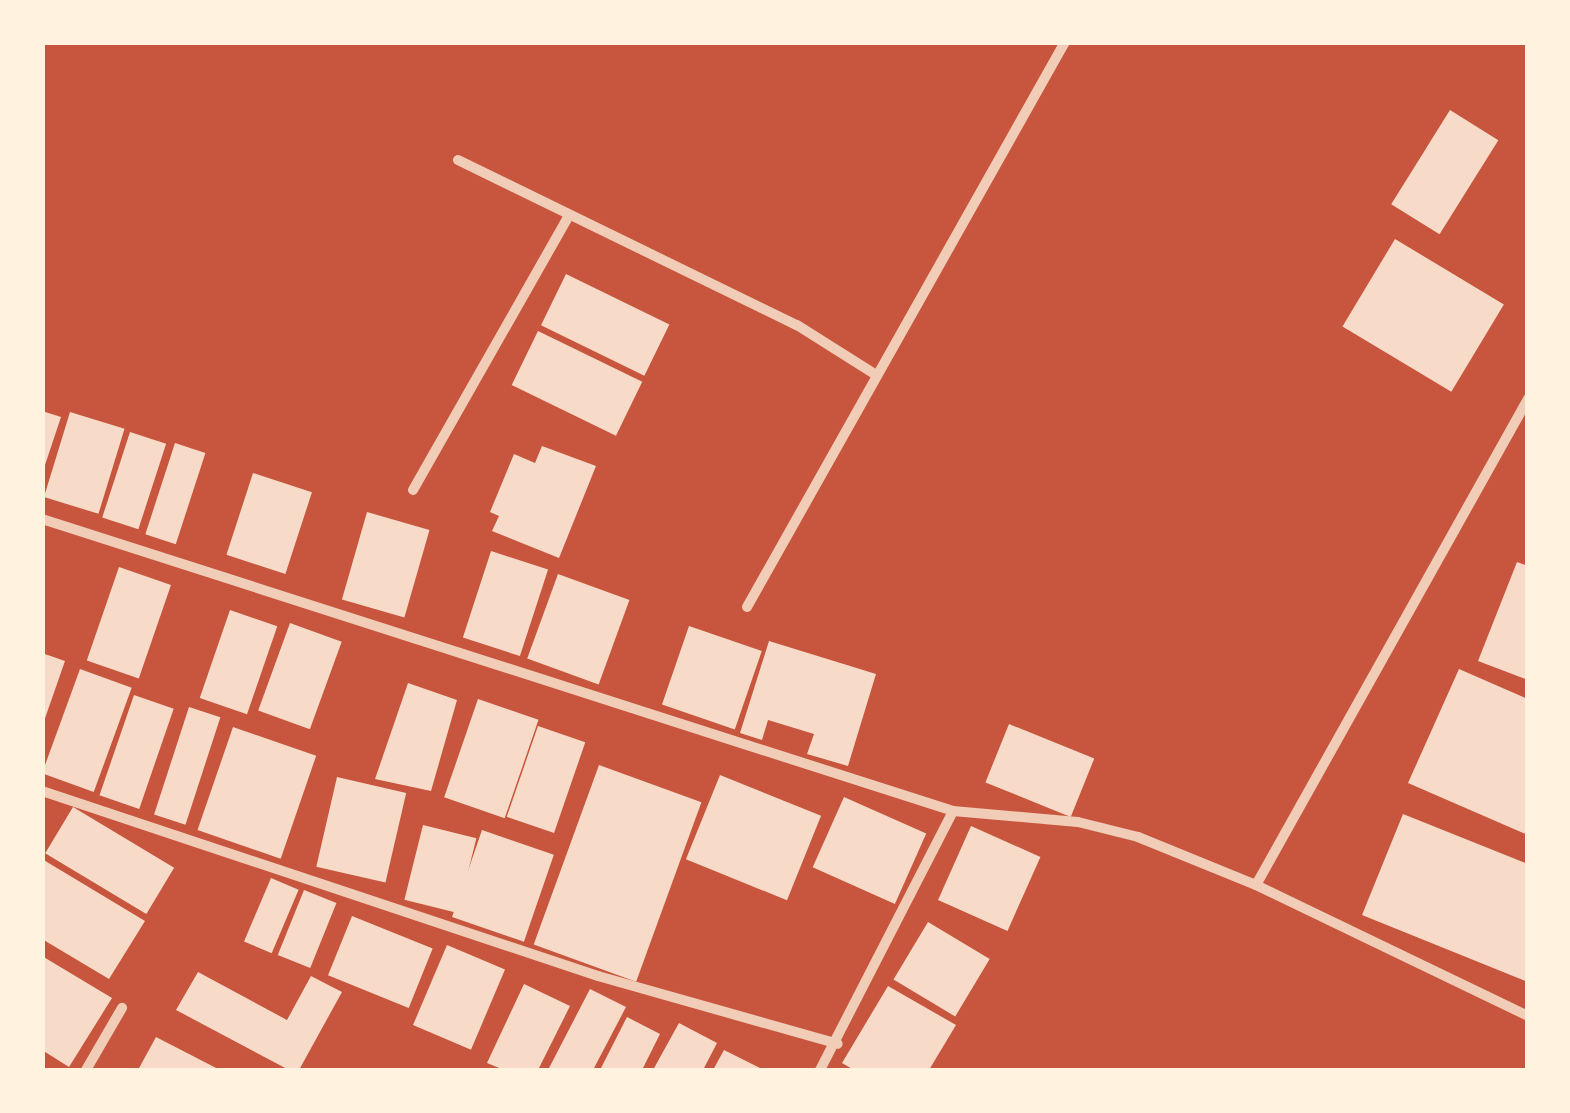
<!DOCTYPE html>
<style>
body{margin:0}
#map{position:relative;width:1570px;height:1113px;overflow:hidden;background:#c8553d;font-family:Montserrat,sans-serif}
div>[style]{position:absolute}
.building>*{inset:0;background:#f7dbc8;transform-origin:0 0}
.minor>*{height:10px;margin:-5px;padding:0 5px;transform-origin:5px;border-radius:5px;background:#f1ccb7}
span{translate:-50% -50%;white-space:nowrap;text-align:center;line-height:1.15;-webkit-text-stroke:9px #fff3e0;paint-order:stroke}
.frame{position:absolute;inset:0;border:45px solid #fff3e0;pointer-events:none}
</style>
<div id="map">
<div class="building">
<i style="left:1450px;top:110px;width:57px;height:111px;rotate:32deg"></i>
<i style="left:1395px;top:239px;width:127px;height:102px;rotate:31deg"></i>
<i style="left:566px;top:274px;width:115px;height:57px;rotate:26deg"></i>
<i style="left:538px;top:331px;width:116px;height:60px;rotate:26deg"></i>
<i style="clip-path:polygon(42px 411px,61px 417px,43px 471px,42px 471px)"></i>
<i style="left:70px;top:412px;width:57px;height:89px;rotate:17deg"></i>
<i style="left:130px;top:432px;width:38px;height:90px;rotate:18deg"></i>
<i style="left:175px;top:443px;width:32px;height:96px;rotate:18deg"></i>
<i style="clip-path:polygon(542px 446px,596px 466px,559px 558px,492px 531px,499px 516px,490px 512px,514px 454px,535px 463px)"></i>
<i style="left:253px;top:473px;width:62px;height:86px;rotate:18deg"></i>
<i style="left:367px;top:512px;width:65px;height:91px;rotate:16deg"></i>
<i style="left:491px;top:551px;width:60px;height:91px;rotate:18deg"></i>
<i style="clip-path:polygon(1517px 562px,1528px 566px,1528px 680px,1478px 661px)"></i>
<i style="left:119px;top:567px;width:55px;height:99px;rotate:19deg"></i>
<i style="left:558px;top:574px;width:76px;height:90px;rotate:20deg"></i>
<i style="left:230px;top:610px;width:50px;height:93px;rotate:19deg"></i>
<i style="left:290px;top:623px;width:55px;height:93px;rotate:20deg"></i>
<i style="left:689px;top:626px;width:77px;height:83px;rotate:19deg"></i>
<i style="clip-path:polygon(769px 641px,876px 674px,848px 766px,807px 754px,814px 734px,768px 720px,762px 740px,740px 733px)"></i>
<i style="clip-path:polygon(42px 653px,65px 661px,43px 724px,42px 724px)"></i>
<i style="left:80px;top:669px;width:55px;height:111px;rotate:20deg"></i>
<i style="clip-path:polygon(1459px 669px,1528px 699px,1528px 835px,1408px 783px)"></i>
<i style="clip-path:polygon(408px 683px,457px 700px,431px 791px,375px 779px)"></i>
<i style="left:134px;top:695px;width:42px;height:106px;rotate:19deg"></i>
<i style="left:478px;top:699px;width:64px;height:104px;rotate:19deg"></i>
<i style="left:189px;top:707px;width:33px;height:113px;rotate:18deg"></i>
<i style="left:1009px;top:724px;width:92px;height:63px;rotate:22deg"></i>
<i style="left:538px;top:726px;width:50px;height:96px;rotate:19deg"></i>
<i style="left:233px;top:727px;width:88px;height:109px;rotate:19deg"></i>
<i style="left:599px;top:765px;width:109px;height:191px;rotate:20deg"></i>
<i style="left:720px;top:775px;width:109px;height:91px;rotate:22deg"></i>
<i style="left:337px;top:777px;width:71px;height:92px;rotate:13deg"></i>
<i style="left:844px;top:797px;width:90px;height:77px;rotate:24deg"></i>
<i style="left:73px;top:807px;width:118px;height:54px;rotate:31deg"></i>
<i style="clip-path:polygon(1403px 814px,1528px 864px,1528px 982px,1362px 915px)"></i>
<i style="left:423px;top:825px;width:55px;height:77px;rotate:14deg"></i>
<i style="left:971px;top:826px;width:76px;height:81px;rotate:24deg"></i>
<i style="left:482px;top:830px;width:76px;height:92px;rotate:19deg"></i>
<i style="clip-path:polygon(42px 859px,145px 921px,109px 979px,42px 939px)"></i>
<i style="left:271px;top:878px;width:30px;height:69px;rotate:23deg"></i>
<i style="left:304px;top:890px;width:35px;height:70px;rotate:22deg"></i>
<i style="left:352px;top:916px;width:87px;height:64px;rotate:22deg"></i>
<i style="left:928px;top:922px;width:72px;height:67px;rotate:31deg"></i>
<i style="left:447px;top:945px;width:63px;height:87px;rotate:23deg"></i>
<i style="clip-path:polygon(42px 956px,112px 998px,69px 1067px,42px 1050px)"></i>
<i style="clip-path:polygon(198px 972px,287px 1020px,311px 976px,342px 992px,299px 1070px,289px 1070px,176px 1010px)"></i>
<i style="clip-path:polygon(524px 984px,570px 1006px,538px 1070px,504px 1070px,487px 1063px)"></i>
<i style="clip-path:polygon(888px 986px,956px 1025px,929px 1070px,854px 1070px,842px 1063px)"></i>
<i style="clip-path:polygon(590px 989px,626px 1007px,593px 1070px,548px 1070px)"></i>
<i style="clip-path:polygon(627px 1017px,660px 1034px,642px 1070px,600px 1070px)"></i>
<i style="clip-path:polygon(679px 1023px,717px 1043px,703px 1070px,653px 1070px)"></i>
<i style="clip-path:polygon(156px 1037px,220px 1070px,138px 1070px)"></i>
<i style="clip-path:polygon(724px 1050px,764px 1070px,713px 1070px)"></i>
</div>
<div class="minor">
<i style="left:458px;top:160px;width:377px;rotate:26deg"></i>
<i style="left:797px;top:325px;width:90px;rotate:32.3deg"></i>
<i style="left:413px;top:490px;width:316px;rotate:-60.4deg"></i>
<i style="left:42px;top:519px;width:957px;rotate:17.77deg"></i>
<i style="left:953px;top:811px;width:125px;rotate:5deg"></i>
<i style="left:1078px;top:822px;width:62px;rotate:14deg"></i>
<i style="left:1138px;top:837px;width:127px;rotate:22.1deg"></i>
<i style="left:1256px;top:885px;width:302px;rotate:25.7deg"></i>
<i style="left:747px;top:607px;width:648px;rotate:-60.63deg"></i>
<i style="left:42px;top:791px;width:586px;rotate:18.4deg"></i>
<i style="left:598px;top:976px;width:249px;rotate:15.8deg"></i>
<i style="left:1256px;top:885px;width:557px;rotate:-60.77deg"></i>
<i style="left:86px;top:1070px;width:72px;rotate:-59.9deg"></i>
<i style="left:820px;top:1070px;width:291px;rotate:-62.8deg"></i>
</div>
<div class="frame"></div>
</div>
